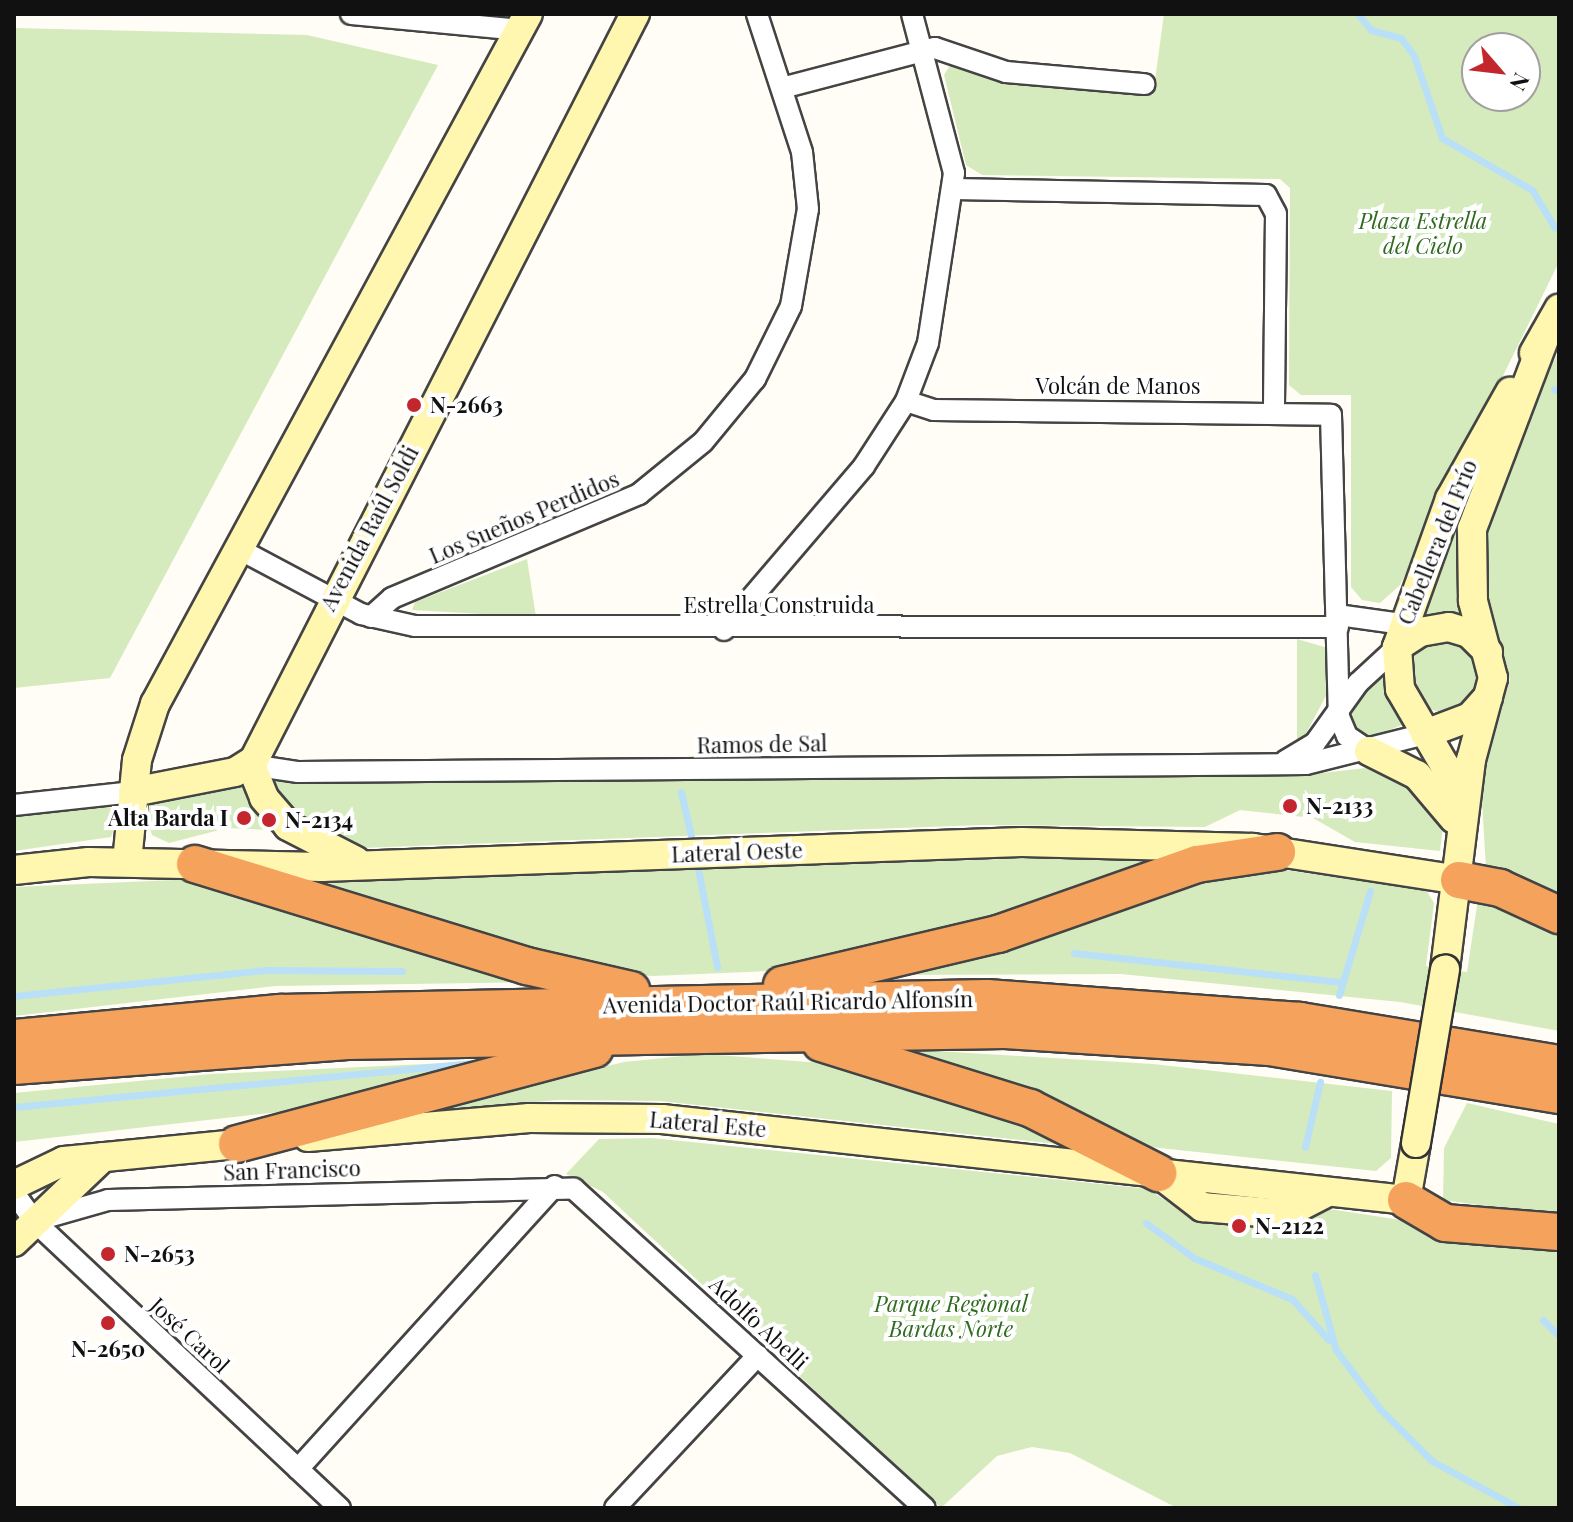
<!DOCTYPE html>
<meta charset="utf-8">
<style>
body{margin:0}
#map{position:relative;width:1573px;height:1522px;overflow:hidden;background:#fffdf5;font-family:"Playfair Display",serif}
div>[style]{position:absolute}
.green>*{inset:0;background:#d5ebbd}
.round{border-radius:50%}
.stream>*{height:7px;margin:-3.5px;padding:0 3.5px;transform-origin:3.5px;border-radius:3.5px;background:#b9e0f7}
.roads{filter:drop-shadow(2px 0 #444) drop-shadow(-2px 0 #444) drop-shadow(0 2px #444) drop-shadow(0 -2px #444)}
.street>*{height:20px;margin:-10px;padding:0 10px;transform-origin:10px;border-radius:10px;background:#fff}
.secondary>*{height:28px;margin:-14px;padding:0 14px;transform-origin:14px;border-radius:14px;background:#fff6b0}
.highway>*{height:36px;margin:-18px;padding:0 18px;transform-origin:18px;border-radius:18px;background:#f5a25d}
.bridges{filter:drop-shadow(2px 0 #333) drop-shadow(-2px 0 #333) drop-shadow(0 2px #333) drop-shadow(0 -2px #333)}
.secondary-bridge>*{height:28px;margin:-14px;padding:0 14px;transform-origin:14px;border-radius:14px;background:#fff6b0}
.dots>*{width:22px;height:22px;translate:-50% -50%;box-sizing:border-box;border:4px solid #fff;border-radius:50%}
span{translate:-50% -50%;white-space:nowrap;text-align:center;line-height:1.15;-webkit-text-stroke:8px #fff;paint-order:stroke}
.park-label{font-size:22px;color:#2f6b1f;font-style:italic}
.street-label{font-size:22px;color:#111}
.poi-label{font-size:22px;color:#111;font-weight:700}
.left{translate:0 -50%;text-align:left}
.right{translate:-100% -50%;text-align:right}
.frame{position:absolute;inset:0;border:16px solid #111;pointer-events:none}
.north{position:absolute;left:1461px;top:32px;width:80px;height:80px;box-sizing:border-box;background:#fff;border:2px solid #a0a0a0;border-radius:50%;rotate:118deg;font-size:22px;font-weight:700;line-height:32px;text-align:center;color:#111}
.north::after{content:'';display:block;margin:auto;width:28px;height:36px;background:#c4262e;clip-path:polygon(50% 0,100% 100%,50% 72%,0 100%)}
</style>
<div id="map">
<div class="green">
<i style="clip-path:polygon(evenodd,1164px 14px,1559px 14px,1559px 262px,1400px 585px,1380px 603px,1362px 600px,1351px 587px,1351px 395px,1301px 395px,1289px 385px,1290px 188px,1280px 179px,982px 175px,966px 165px,944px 75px,950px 65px,1006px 83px,1153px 95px,1164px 14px,1477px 48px,1525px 48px,1525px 96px,1477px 96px,1477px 48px)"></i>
<i style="clip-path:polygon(14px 28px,307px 35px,438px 65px,110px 678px,14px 688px)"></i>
<i style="clip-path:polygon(1559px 351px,1559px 905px,1486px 868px,1480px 768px,1510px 680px,1484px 601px,1484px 523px,1510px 446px)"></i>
<i style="clip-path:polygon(1475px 468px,1463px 615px,1423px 617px,1421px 616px)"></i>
<i style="clip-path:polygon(527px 559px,536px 617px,412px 610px,415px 602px)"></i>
<i style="clip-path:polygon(1297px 639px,1328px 648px,1329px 690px,1303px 739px,1297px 739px)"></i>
<i class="round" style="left:1408px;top:640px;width:72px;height:72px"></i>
<i style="clip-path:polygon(1381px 673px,1402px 725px,1371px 737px,1353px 726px,1349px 706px)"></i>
<i style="clip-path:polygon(1374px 767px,1399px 773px,1443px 825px,1440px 851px,1355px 842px,1313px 818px,1240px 810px,1205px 827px,981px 825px,361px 848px,320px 832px,227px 828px,169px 843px,152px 835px,146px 815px,154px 798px,257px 781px,1305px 775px)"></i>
<i style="clip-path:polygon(109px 807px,119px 815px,111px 837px,14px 851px,14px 817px)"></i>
<i style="clip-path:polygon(1029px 858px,1153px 861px,1027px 916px,791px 970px,653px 976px,587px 972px,303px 883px)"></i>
<i style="clip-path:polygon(1263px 867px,1426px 890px,1434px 903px,1426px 966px,1467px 972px,1478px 899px,1559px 923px,1559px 1031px,1400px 1002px,1121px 974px,890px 975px,1156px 886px)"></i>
<i style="clip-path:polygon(198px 879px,539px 982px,275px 986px,14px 1016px,14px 887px)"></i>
<i style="clip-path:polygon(903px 1049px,1153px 1064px,1392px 1091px,1391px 1158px,1376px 1171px,1141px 1146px,1014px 1088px)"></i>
<i style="clip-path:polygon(703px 1054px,862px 1066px,1084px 1147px,660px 1101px,557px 1100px,413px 1113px,624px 1062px)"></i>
<i style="clip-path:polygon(490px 1061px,288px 1111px,14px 1142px,14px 1093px,211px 1074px)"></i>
<i style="clip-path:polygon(1467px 1103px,1559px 1124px,1559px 1216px,1443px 1200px,1444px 1148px)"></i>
<i style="clip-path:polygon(652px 1138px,1149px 1189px,1184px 1214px,1234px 1220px,1233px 1229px,1245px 1231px,1247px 1222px,1288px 1226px,1329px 1209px,1559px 1244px,1559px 1508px,1177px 1508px,1070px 1453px,1032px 1447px,997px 1456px,941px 1508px,603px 1192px,566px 1174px,599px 1139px)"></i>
</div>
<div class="stream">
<i style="left:1358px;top:14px;width:21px;rotate:51deg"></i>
<i style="left:1371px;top:30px;width:31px;rotate:15deg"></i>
<i style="left:1401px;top:38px;width:22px;rotate:54deg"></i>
<i style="left:1414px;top:56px;width:87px;rotate:71.1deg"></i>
<i style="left:1442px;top:138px;width:104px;rotate:30deg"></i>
<i style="left:1532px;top:190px;width:44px;rotate:58.8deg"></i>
<i style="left:1554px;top:389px;width:6px;rotate:31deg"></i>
<i style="left:681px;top:792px;width:45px;rotate:77.2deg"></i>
<i style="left:698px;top:869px;width:100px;rotate:79deg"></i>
<i style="left:1074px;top:953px;width:270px;rotate:6.2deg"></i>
<i style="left:1339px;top:995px;width:109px;rotate:-73.4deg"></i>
<i style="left:14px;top:996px;width:254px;rotate:-5.9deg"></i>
<i style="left:267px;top:970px;width:135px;rotate:0.4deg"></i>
<i style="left:14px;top:1107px;width:468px;rotate:-5.5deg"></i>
<i style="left:1305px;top:1147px;width:67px;rotate:-77deg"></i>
<i style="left:1146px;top:1223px;width:59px;rotate:36.1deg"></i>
<i style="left:1194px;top:1258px;width:106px;rotate:22.7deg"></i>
<i style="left:1292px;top:1299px;width:55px;rotate:47.9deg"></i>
<i style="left:1315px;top:1275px;width:78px;rotate:74.4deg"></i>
<i style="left:1336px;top:1350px;width:74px;rotate:53.3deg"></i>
<i style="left:1380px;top:1409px;width:74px;rotate:45deg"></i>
<i style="left:1432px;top:1461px;width:99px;rotate:28.4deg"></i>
<i style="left:1543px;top:1320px;width:23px;rotate:45deg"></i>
</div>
<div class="roads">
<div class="street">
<i style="left:351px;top:14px;width:171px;rotate:5.4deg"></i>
<i style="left:782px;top:88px;width:158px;rotate:-14.7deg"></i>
<i style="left:935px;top:48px;width:75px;rotate:18.7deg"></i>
<i style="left:1006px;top:72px;width:139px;rotate:5deg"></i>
<i style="left:954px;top:189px;width:312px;rotate:1.1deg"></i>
<i style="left:1266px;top:195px;width:21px;rotate:62deg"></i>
<i style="left:1276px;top:214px;width:196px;rotate:90.6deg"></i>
<i style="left:906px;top:401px;width:29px;rotate:18deg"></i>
<i style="left:934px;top:410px;width:397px;rotate:0.7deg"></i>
<i style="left:1331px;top:415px;width:302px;rotate:88.5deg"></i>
<i style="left:1339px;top:717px;width:21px;rotate:67deg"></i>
<i style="left:1347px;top:736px;width:27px;rotate:34deg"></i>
<i style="left:237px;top:548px;width:140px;rotate:28deg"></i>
<i style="left:361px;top:614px;width:55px;rotate:12.5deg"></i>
<i style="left:415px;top:626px;width:923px;rotate:0.06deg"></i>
<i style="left:1338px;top:615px;width:79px;rotate:8deg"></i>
<i style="left:371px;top:617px;width:28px;rotate:-42deg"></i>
<i style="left:392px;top:598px;width:268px;rotate:-22.8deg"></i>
<i style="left:639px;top:494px;width:82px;rotate:-39.1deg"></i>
<i style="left:703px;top:442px;width:82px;rotate:-50.5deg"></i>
<i style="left:755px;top:379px;width:81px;rotate:-63.7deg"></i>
<i style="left:791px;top:306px;width:98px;rotate:-80.1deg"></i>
<i style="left:808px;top:209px;width:57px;rotate:-96deg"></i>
<i style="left:802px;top:152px;width:145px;rotate:-108.1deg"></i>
<i style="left:724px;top:630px;width:216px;rotate:-49.5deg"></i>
<i style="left:864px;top:466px;width:77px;rotate:-57.1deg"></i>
<i style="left:906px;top:401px;width:62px;rotate:-69.2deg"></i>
<i style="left:928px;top:343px;width:172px;rotate:-81.3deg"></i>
<i style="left:954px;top:173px;width:164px;rotate:-104.8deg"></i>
<i style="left:1285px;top:761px;width:35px;rotate:-31deg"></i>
<i style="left:1315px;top:743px;width:74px;rotate:-54.4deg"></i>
<i style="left:1358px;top:683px;width:53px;rotate:-42.7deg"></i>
<i style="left:251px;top:765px;width:48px;rotate:8.5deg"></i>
<i style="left:298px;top:772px;width:1008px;rotate:-0.45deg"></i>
<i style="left:1306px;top:764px;width:123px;rotate:-14.1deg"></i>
<i style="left:14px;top:805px;width:120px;rotate:-6.2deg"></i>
<i style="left:14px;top:1193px;width:34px;rotate:54deg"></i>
<i style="left:34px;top:1221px;width:420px;rotate:43.2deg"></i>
<i style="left:38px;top:1220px;width:73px;rotate:-15.9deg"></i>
<i style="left:108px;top:1200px;width:466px;rotate:-1.4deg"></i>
<i style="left:574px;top:1189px;width:474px;rotate:42.3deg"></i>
<i style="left:298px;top:1469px;width:382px;rotate:-47.8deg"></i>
<i style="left:615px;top:1508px;width:209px;rotate:-46.9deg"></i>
</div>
<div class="secondary">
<i style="left:1534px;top:353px;width:51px;rotate:-60.4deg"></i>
<i style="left:1397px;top:647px;width:27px;rotate:-33deg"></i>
<i style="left:1420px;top:632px;width:29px;rotate:-10deg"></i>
<i style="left:1449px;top:627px;width:21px;rotate:17deg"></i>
<i style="left:1469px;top:633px;width:27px;rotate:45deg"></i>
<i style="left:1425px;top:734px;width:48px;rotate:-20.7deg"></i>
<i style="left:1470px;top:717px;width:27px;rotate:-48deg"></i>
<i style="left:1369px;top:751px;width:54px;rotate:26.6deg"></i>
<i style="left:1417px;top:775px;width:57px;rotate:49.9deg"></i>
<i style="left:251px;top:765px;width:35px;rotate:68deg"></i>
<i style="left:264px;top:798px;width:37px;rotate:49deg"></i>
<i style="left:288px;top:826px;width:76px;rotate:27.2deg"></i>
<i style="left:133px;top:792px;width:104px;rotate:-11.1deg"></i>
<i style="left:235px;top:772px;width:22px;rotate:-32deg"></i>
<i style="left:254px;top:760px;width:838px;rotate:-62.95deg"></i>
<i style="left:1459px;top:814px;width:50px;rotate:-106.3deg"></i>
<i style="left:1445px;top:766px;width:89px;rotate:-120.3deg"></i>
<i style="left:1400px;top:689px;width:42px;rotate:-94.1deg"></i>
<i style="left:1397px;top:647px;width:157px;rotate:-70.3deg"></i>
<i style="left:1450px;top:499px;width:123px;rotate:-60.7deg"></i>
<i style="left:127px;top:862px;width:102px;rotate:-84.4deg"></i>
<i style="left:137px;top:760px;width:59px;rotate:-72.2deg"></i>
<i style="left:155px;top:704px;width:784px;rotate:-61.61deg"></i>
<i style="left:14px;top:870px;width:75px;rotate:-6.1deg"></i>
<i style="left:89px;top:862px;width:233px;rotate:1.2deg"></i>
<i style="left:322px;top:867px;width:700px;rotate:-2.05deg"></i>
<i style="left:1022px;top:842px;width:231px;rotate:1.5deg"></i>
<i style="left:1253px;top:848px;width:208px;rotate:8.8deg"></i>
<i style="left:1445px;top:969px;width:211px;rotate:-82.9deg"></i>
<i style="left:1471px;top:760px;width:85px;rotate:-75deg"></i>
<i style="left:1493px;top:678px;width:80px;rotate:-104.6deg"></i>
<i style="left:1473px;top:601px;width:72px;rotate:-90.8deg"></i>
<i style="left:1472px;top:529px;width:203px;rotate:-69.2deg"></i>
<i style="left:308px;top:1137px;width:222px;rotate:-4.9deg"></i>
<i style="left:529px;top:1118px;width:133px;rotate:0.4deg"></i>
<i style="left:662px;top:1119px;width:748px;rotate:6.21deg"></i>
<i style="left:1406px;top:1200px;width:58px;rotate:-80deg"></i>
<i style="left:1158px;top:1173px;width:56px;rotate:37.7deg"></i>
<i style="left:1202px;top:1207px;width:83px;rotate:4.8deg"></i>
<i style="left:1285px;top:1214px;width:48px;rotate:-27.1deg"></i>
<i style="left:14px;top:1185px;width:55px;rotate:-25.6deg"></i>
<i style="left:64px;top:1161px;width:195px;rotate:-5.6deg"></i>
<i style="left:14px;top:1242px;width:123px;rotate:-43.7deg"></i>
</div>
<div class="highway">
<i style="left:195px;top:864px;width:347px;rotate:17.1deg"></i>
<i style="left:527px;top:966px;width:107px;rotate:13deg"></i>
<i style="left:1459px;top:880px;width:42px;rotate:11deg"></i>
<i style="left:1500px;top:888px;width:65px;rotate:24.6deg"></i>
<i style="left:782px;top:985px;width:222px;rotate:-13.3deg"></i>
<i style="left:998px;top:934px;width:211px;rotate:-19.4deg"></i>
<i style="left:1197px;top:864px;width:81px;rotate:-8.5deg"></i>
<i style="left:14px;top:1038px;width:267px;rotate:-5.4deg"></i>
<i style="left:280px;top:1013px;width:707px;rotate:-1.22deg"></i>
<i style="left:987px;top:998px;width:314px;rotate:4.2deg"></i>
<i style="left:1300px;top:1021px;width:263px;rotate:9.4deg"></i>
<i style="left:821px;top:1043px;width:219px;rotate:17.3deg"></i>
<i style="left:1030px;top:1108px;width:144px;rotate:26.9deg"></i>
<i style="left:14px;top:1066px;width:333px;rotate:-4.3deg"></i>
<i style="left:346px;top:1041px;width:659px;rotate:-0.96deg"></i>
<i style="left:1005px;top:1030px;width:265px;rotate:3.7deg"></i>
<i style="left:1269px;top:1047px;width:294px;rotate:9.4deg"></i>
<i style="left:237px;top:1144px;width:370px;rotate:-14.9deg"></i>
<i style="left:1406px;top:1200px;width:45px;rotate:30.5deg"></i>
<i style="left:1445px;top:1223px;width:114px;rotate:4.5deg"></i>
</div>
</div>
<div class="bridges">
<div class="secondary-bridge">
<i style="left:1416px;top:1143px;width:176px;rotate:-80.5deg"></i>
</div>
</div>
<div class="dots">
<i style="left:414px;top:405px;background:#c4262e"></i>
<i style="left:1290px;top:806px;background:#c4262e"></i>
<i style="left:244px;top:818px;background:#c4262e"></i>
<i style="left:269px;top:820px;background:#c4262e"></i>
<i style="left:1239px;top:1226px;background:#c4262e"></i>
<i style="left:108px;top:1254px;background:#c4262e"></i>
<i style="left:108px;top:1323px;background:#c4262e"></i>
</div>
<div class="park-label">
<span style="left:1423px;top:233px">Plaza Estrella<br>del Cielo</span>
<span style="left:951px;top:1316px">Parque Regional<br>Bardas Norte</span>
</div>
<div class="street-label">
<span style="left:1118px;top:386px">Volcán de Manos</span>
<span style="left:524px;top:517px;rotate:-23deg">Los Sueños Perdidos</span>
<span style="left:369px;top:528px;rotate:-62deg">Avenida Raúl Soldi</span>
<span style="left:1437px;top:542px;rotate:-68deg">Cabellera del Frío</span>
<span style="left:779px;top:605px">Estrella Construida</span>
<span style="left:762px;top:744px;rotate:-1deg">Ramos de Sal</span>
<span style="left:737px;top:852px;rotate:-2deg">Lateral Oeste</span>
<span style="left:788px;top:1002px;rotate:-1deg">Avenida Doctor Raúl Ricardo Alfonsín</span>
<span style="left:708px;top:1124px;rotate:5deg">Lateral Este</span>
<span style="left:292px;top:1170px;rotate:-2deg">San Francisco</span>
<span style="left:759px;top:1323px;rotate:43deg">Adolfo Abelli</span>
<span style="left:190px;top:1335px;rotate:43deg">José Carol</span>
</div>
<div class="poi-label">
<span class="left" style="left:430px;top:405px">N-2663</span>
<span class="left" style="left:1306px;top:806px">N-2133</span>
<span class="right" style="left:228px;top:818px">Alta Barda I</span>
<span class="left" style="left:285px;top:820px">N-2134</span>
<span class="left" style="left:1255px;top:1226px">N-2122</span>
<span class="left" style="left:124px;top:1254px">N-2653</span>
<span style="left:108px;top:1349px">N-2650</span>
</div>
<div class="frame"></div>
<div class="north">N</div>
</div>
